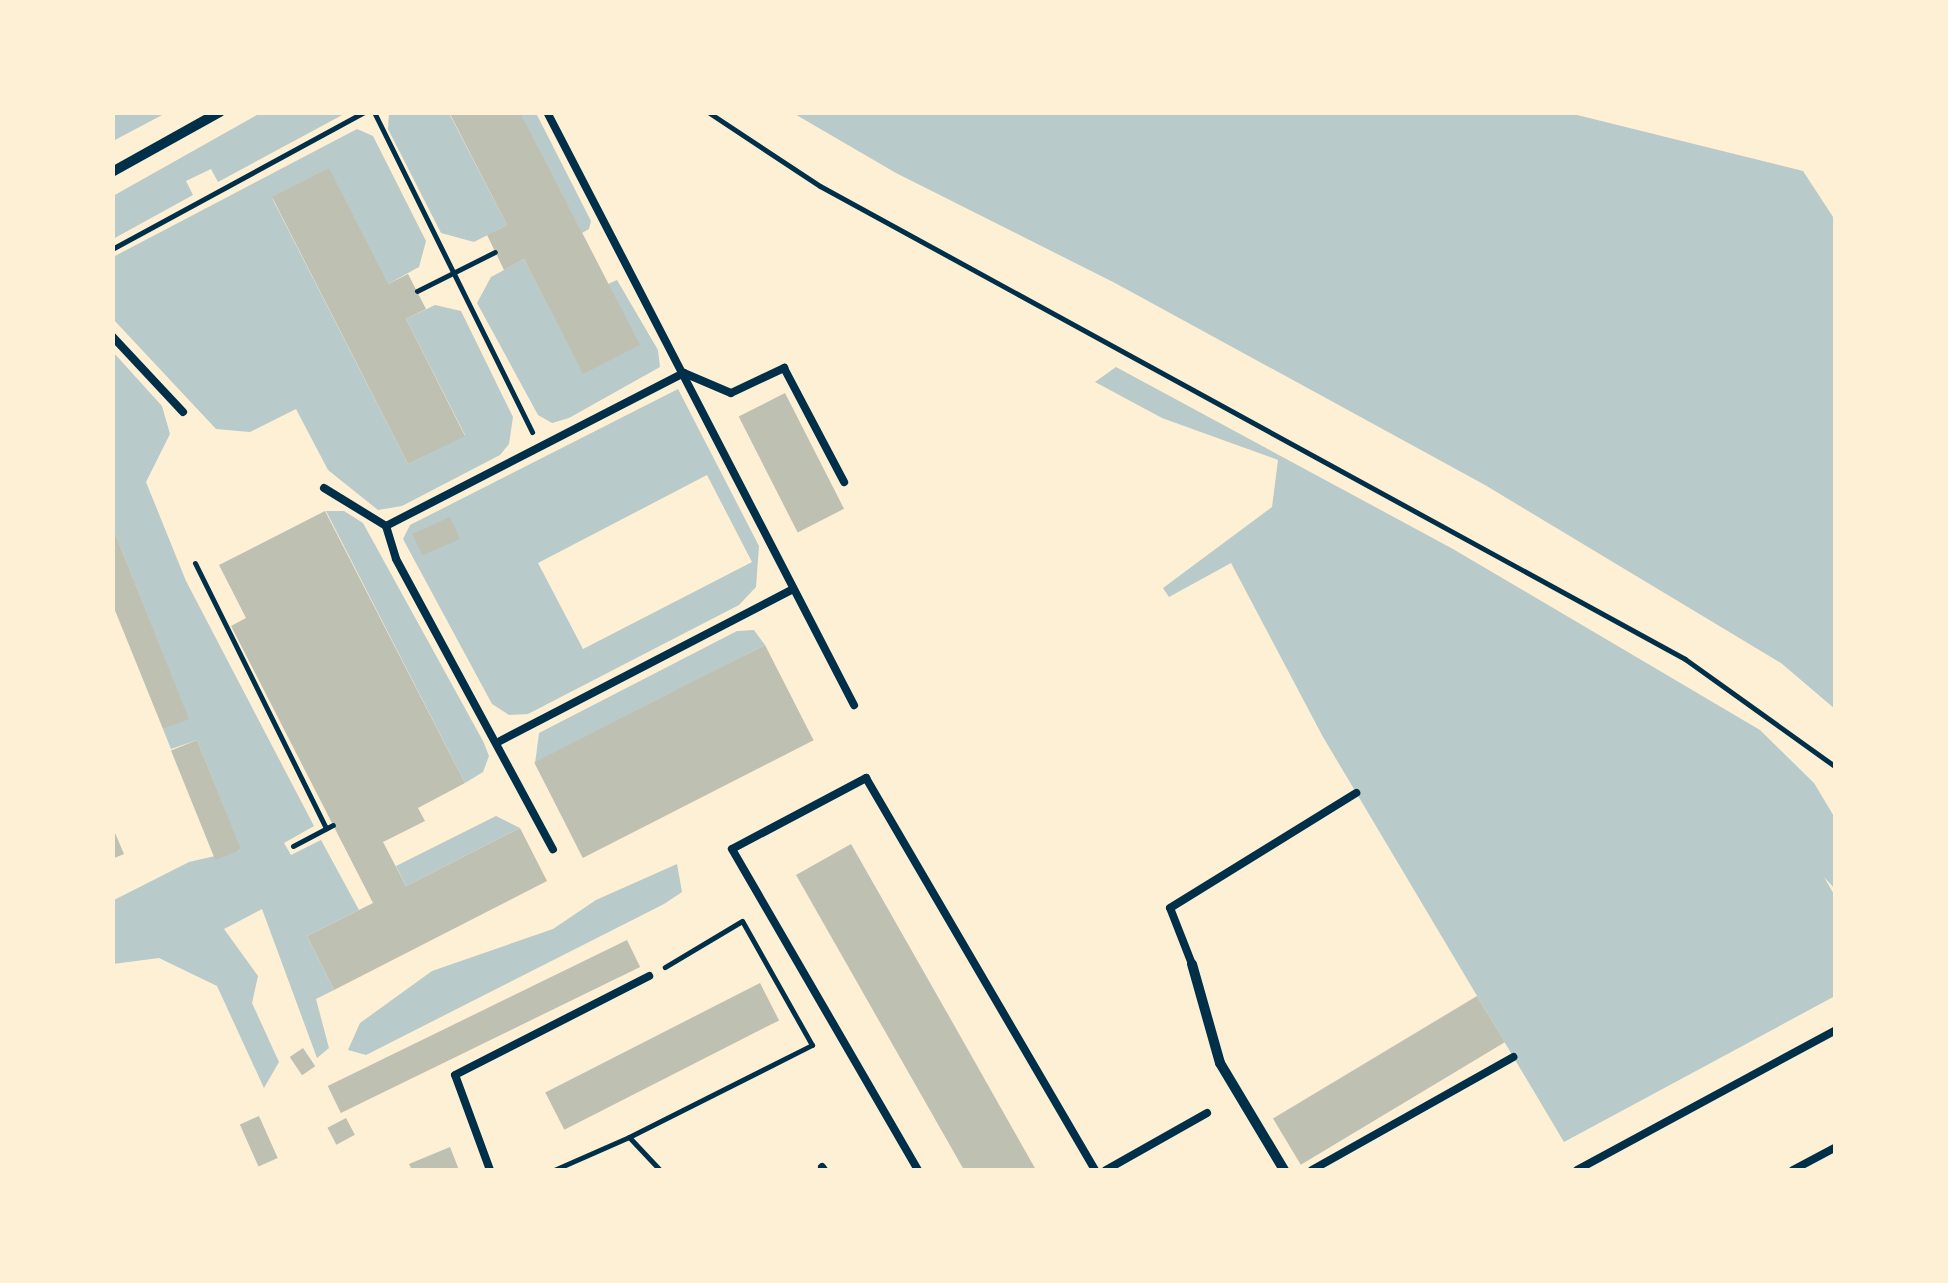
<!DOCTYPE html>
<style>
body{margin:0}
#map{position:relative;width:1948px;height:1283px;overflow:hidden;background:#fdf0d5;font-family:"Alegreya Sans",sans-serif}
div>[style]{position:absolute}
.green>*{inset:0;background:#b9caca}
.building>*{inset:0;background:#bec0b2;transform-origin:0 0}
.path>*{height:5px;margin:-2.5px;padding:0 2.5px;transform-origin:2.5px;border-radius:2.5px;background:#003049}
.service>*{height:8px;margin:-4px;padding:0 4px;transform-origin:4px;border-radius:4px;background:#003049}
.minor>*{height:10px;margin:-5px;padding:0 5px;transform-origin:5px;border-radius:5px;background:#003049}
span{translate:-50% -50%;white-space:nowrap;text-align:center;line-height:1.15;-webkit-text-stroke:10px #fdf0d5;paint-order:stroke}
.frame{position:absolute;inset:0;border:115px solid #fdf0d5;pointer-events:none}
</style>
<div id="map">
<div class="green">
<i style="clip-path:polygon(113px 112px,166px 112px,166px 113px,113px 141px)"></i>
<i style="clip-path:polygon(262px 112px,346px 113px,218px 182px,211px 169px,186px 181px,193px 195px,113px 239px,113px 196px)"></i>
<i style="clip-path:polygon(389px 113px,449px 113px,507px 225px,474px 242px,441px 233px,388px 129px)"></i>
<i style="clip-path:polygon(520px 113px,536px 113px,591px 221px,589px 229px,582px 233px)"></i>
<i style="clip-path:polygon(793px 113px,1569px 113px,1803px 171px,1835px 220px,1835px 709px,1781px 663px,1485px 485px,1115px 283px,896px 173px)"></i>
<i style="clip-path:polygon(357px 129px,373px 136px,426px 241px,419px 267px,388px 284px,272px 198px,408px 464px,465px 435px,406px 319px,435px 305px,461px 311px,513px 417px,509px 444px,500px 455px,402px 506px,378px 510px,328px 470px,296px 409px,250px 432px,216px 429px,113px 319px,113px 257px)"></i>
<i style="clip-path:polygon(524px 259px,583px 373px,639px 345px,608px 284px,617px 280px,658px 350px,660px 367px,569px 418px,552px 423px,538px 415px,477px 303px,491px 277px)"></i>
<i style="clip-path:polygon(113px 352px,162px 406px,170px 434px,146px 482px,186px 581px,314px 826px,284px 843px,291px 855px,321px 840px,359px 910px,307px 936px,334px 990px,316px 999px,329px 1048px,317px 1058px,262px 909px,224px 929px,258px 976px,252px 1003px,279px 1062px,264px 1088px,217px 986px,159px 958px,113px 964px,112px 901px,189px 862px,241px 850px,197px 740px,171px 749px,163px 729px,188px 718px,113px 528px)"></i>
<i style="clip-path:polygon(1116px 367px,1453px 549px,1760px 730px,1814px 783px,1835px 818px,1835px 889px,1824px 877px,1835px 896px,1835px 996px,1564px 1142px,1323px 737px,1231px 563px,1169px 597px,1163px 588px,1272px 507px,1278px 460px,1162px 418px,1095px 382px)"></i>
<i style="clip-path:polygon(evenodd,678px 389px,759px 546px,756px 587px,739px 605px,528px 714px,509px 715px,492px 704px,403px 539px,410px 525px,678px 389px,707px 475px,752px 562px,583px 649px,538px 563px,707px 475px)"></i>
<i style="clip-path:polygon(326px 511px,344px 511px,363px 523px,483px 741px,489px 756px,483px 772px,465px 783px)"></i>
<i style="clip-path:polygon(754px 630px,765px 645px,535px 764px,539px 733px,737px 631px)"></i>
<i style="clip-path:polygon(496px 816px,520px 828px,406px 886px,396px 866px)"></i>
<i style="clip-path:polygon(677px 864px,682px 892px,664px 904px,366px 1055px,348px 1050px,360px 1023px,432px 971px,553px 929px,596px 900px)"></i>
</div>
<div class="building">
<i style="clip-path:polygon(449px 112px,520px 112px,640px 345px,583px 374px,524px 259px,504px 270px,487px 235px,507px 225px)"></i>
<i style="clip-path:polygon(329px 168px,388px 284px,408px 274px,426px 309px,406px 319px,465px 436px,408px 464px,272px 197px)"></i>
<i style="left:785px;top:393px;width:130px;height:52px;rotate:63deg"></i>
<i style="clip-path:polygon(325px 511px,465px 783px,418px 808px,425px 821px,383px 842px,406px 886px,520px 828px,547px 881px,334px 990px,307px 936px,373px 903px,231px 626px,246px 618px,219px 565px)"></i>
<i style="left:450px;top:517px;width:24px;height:41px;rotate:66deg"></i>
<i style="clip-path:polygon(113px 528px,189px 719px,163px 729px,112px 603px)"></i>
<i style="left:765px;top:645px;width:107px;height:259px;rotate:63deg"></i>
<i style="left:197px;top:740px;width:118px;height:28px;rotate:68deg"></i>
<i style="clip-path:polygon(112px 826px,124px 854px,112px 859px)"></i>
<i style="clip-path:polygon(851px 844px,954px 1025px,1036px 1170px,964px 1170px,796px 875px)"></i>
<i style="left:627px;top:940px;width:30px;height:333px;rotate:64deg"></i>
<i style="left:760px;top:983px;width:42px;height:241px;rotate:63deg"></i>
<i style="left:1477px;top:996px;width:54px;height:238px;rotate:59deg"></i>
<i style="left:303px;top:1048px;width:22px;height:16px;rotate:56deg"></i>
<i style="left:259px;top:1116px;width:46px;height:21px;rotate:66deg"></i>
<i style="left:346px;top:1118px;width:19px;height:21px;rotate:62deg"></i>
<i style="clip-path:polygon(450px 1147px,459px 1170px,412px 1170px,409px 1164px)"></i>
</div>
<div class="path">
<i style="left:374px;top:112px;width:357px;rotate:63.7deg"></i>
<i style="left:708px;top:112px;width:134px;rotate:33.5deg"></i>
<i style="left:820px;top:186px;width:986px;rotate:28.67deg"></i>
<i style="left:1685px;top:659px;width:186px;rotate:35.6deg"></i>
<i style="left:112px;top:249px;width:287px;rotate:-28.5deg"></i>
<i style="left:417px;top:291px;width:87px;rotate:-26.6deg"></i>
<i style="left:195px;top:563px;width:296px;rotate:63.7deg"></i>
<i style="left:293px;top:846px;width:45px;rotate:-27.7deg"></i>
<i style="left:554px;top:1170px;width:82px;rotate:-23.7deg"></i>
<i style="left:660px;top:1170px;width:45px;rotate:-133.2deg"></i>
<i style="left:629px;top:1137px;width:205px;rotate:-26.7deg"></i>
<i style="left:812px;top:1045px;width:142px;rotate:-119.4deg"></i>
<i style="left:742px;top:921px;width:90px;rotate:149.1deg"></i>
</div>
<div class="service">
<i style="left:547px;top:112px;width:668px;rotate:62.63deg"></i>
<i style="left:112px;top:336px;width:104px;rotate:46.9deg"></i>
<i style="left:324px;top:488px;width:73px;rotate:31.5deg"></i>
<i style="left:386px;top:526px;width:34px;rotate:73deg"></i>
<i style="left:396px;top:559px;width:330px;rotate:61.6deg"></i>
<i style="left:386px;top:526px;width:335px;rotate:-27.2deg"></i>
<i style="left:684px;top:373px;width:51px;rotate:23.1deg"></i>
<i style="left:731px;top:393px;width:59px;rotate:-25.3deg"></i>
<i style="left:784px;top:368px;width:129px;rotate:62.2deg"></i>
<i style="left:500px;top:741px;width:330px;rotate:-27.4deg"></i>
<i style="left:1192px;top:964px;width:60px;rotate:-111.4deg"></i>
<i style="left:1170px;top:908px;width:219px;rotate:-31.7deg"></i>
<i style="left:822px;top:1167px;width:4px;rotate:56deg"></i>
<i style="left:490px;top:1170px;width:101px;rotate:-110.2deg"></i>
<i style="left:455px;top:1075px;width:218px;rotate:-27deg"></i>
<i style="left:918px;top:1170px;width:371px;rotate:-120.1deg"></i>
<i style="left:732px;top:849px;width:152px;rotate:-27.9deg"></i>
<i style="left:866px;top:778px;width:454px;rotate:59.7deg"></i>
<i style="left:1106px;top:1170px;width:116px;rotate:-29.4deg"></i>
<i style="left:1312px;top:1170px;width:231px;rotate:-29.3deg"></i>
<i style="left:1577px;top:1170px;width:294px;rotate:-28.4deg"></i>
<i style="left:1793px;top:1170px;width:49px;rotate:-28.1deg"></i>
</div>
<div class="minor">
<i style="left:112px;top:172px;width:124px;rotate:-29.1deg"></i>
<i style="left:1192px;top:964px;width:103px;rotate:74.2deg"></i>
<i style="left:1220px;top:1063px;width:125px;rotate:59.1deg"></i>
</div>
<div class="frame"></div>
</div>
